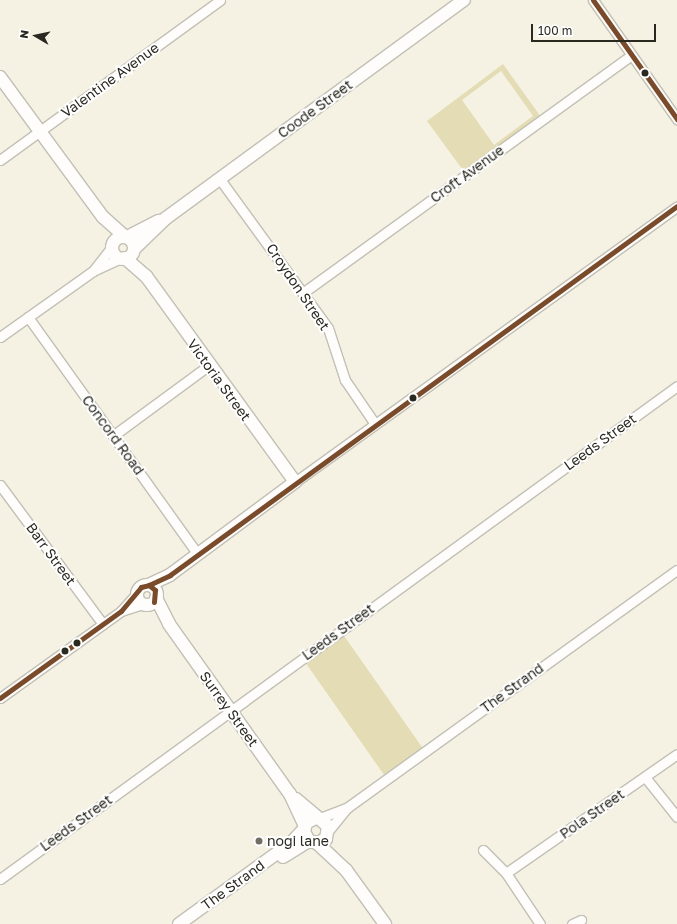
<!DOCTYPE html>
<style>
body{margin:0}
#map{position:relative;width:677px;height:924px;overflow:hidden;background:#f5f2e4;font-family:"Golos Text",sans-serif}
div>[style]{position:absolute}
.green>*{inset:0;background:#e4dcb4;transform-origin:0 0}
.roads{filter:drop-shadow(1px 0 #c2c0b5) drop-shadow(-1px 0 #c2c0b5) drop-shadow(0 1px #c2c0b5) drop-shadow(0 -1px #c2c0b5)}
.minor>*{height:9px;margin:-4.5px;padding:0 4.5px;transform-origin:4.5px;border-radius:4.5px;background:#fefdfb}
.tertiary>*{height:12px;margin:-6px;padding:0 6px;transform-origin:6px;border-radius:6px;background:#fefdfb}
.tertiary>.ring{margin:-6px;padding:0;box-sizing:content-box;background:none;border:12px solid #fefdfb;border-radius:50%}
.bus-1>*{height:5px;margin:-2.5px;padding:0 2.5px;transform-origin:2.5px;border-radius:2.5px;background:#7a4b2a}
.dots>*{width:11px;height:11px;translate:-50% -50%;box-sizing:border-box;border:2px solid #fff;border-radius:50%}
span{translate:-50% -50%;white-space:nowrap;text-align:center;line-height:1.15;-webkit-text-stroke:4px #fff;paint-order:stroke}
.street-label{font-size:14px;color:#2a2920}
.poi-label{font-size:14px;color:#2a2920}
.left{translate:0 -50%;text-align:left}
.north{position:absolute;left:16px;top:16px;width:40px;height:40px;-webkit-text-stroke:3px #fff;paint-order:stroke;rotate:279deg;font-size:11px;font-weight:700;line-height:16px;text-align:center;color:#2a2920}
.north::after{content:'';display:block;margin:auto;width:14px;height:18px;background:#2a2920;clip-path:polygon(50% 0,100% 100%,50% 72%,0 100%)}
.scale{position:absolute;left:531px;top:24px;width:125px;height:18px;box-sizing:border-box;border:2px solid #2a2920;border-top:0;padding-left:5px;font-size:12px;line-height:14px;white-space:nowrap;color:#2a2920;-webkit-text-stroke:3px #fff;paint-order:stroke}
</style>
<div id="map">
<div class="green">
<i style="clip-path:polygon(evenodd,503px 64px,541px 117px,465px 173px,427px 121px,503px 64px,501px 71px,533px 116px,494px 145px,462px 100px,501px 71px)"></i>
<i style="left:340px;top:630px;width:148px;height:47px;rotate:55deg"></i>
</div>
<div class="roads">
<div class="minor">
<i style="left:593px;top:0;width:146px;rotate:54.8deg"></i>
<i style="left:0;top:160px;width:272px;rotate:-36deg"></i>
<i style="left:219px;top:178px;width:185px;rotate:54deg"></i>
<i style="left:328px;top:328px;width:55px;rotate:71.9deg"></i>
<i style="left:345px;top:380px;width:53px;rotate:55.7deg"></i>
<i style="left:93px;top:271px;width:31px;rotate:-25deg"></i>
<i style="left:304px;top:292px;width:402px;rotate:-35.9deg"></i>
<i style="left:28px;top:317px;width:290px;rotate:54.4deg"></i>
<i style="left:0;top:337px;width:114px;rotate:-35.4deg"></i>
<i style="left:93px;top:271px;width:31px;rotate:-52deg"></i>
<i style="left:114px;top:435px;width:117px;rotate:-36.3deg"></i>
<i style="left:295px;top:482px;width:471px;rotate:-35.8deg"></i>
<i style="left:0;top:485px;width:173px;rotate:53.5deg"></i>
<i style="left:121px;top:611px;width:23px;rotate:-18deg"></i>
<i style="left:0;top:698px;width:149px;rotate:-35.7deg"></i>
<i style="left:121px;top:611px;width:24px;rotate:-48deg"></i>
<i style="left:645px;top:777px;width:51px;rotate:51.3deg"></i>
<i style="left:320px;top:818px;width:30px;rotate:-21deg"></i>
<i style="left:348px;top:807px;width:405px;rotate:-35.8deg"></i>
<i style="left:329px;top:830px;width:28px;rotate:-51deg"></i>
<i style="left:483px;top:850px;width:33px;rotate:45deg"></i>
<i style="left:0;top:879px;width:837px;rotate:-36.06deg"></i>
<i style="left:540px;top:924px;width:61px;rotate:-123.7deg"></i>
<i style="left:506px;top:873px;width:208px;rotate:-34.8deg"></i>
<i style="left:572px;top:924px;width:10px;rotate:-24deg"></i>
</div>
<div class="tertiary">
<i style="left:0;top:77px;width:174px;rotate:53.7deg"></i>
<i style="left:103px;top:217px;width:30px;rotate:42deg"></i>
<i style="left:127px;top:237px;width:36px;rotate:-27deg"></i>
<i class="ring" style="left:112px;top:237px;width:10px;height:10px"></i>
<i style="left:134px;top:249px;width:45px;rotate:-44.1deg"></i>
<i style="left:166px;top:218px;width:369px;rotate:-36.2deg"></i>
<i style="left:125px;top:258px;width:28px;rotate:41deg"></i>
<i style="left:146px;top:276px;width:254px;rotate:54.1deg"></i>
<i style="left:295px;top:482px;width:156px;rotate:143.4deg"></i>
<i style="left:170px;top:575px;width:23px;rotate:155deg"></i>
<i class="ring" style="left:137px;top:585px;width:8px;height:8px"></i>
<i style="left:156px;top:598px;width:29px;rotate:63deg"></i>
<i style="left:169px;top:624px;width:209px;rotate:54.6deg"></i>
<i style="left:290px;top:794px;width:35px;rotate:65deg"></i>
<i style="left:296px;top:799px;width:42px;rotate:40.2deg"></i>
<i style="left:328px;top:826px;width:13px;rotate:99deg"></i>
<i style="left:326px;top:839px;width:10px;rotate:156deg"></i>
<i style="left:317px;top:843px;width:8px;rotate:-166deg"></i>
<i style="left:309px;top:841px;width:10px;rotate:-119deg"></i>
<i style="left:304px;top:832px;width:9px;rotate:-77deg"></i>
<i style="left:306px;top:823px;width:11px;rotate:-27deg"></i>
<i style="left:317px;top:843px;width:40px;rotate:43deg"></i>
<i style="left:346px;top:870px;width:67px;rotate:54.2deg"></i>
<i style="left:283px;top:857px;width:31px;rotate:-32deg"></i>
<i style="left:179px;top:924px;width:138px;rotate:-35.9deg"></i>
<i style="left:291px;top:843px;width:19px;rotate:-47deg"></i>
</div>
</div>
<div class="bus-1">
<i style="left:593px;top:0;width:146px;rotate:54.8deg"></i>
<i style="left:149px;top:585px;width:23px;rotate:-25deg"></i>
<i style="left:170px;top:575px;width:627px;rotate:-36.05deg"></i>
<i style="left:0;top:698px;width:149px;rotate:-35.7deg"></i>
<i style="left:121px;top:611px;width:31px;rotate:-50deg"></i>
<i style="left:141px;top:587px;width:8px;rotate:-14deg"></i>
<i style="left:149px;top:585px;width:8px;rotate:40deg"></i>
<i style="left:155px;top:590px;width:12px;rotate:95deg"></i>
</div>
<div class="dots">
<i style="left:645px;top:73px;background:#2a2920"></i>
<i style="left:413px;top:398px;background:#2a2920"></i>
<i style="left:77px;top:643px;background:#2a2920"></i>
<i style="left:65px;top:651px;background:#2a2920"></i>
<i style="left:259px;top:841px;background:#716f65"></i>
</div>
<div class="street-label">
<span style="left:110px;top:80px;rotate:-36deg">Valentine Avenue</span>
<span style="left:315px;top:109px;rotate:-36deg">Coode Street</span>
<span style="left:467px;top:174px;rotate:-36deg">Croft Avenue</span>
<span style="left:298px;top:287px;rotate:56deg">Croydon Street</span>
<span style="left:219px;top:380px;rotate:54deg">Victoria Street</span>
<span style="left:113px;top:435px;rotate:54deg">Concord Road</span>
<span style="left:600px;top:442px;rotate:-36deg">Leeds Street</span>
<span style="left:51px;top:554px;rotate:54deg">Barr Street</span>
<span style="left:338px;top:632px;rotate:-36deg">Leeds Street</span>
<span style="left:512px;top:688px;rotate:-36deg">The Strand</span>
<span style="left:229px;top:709px;rotate:54deg">Surrey Street</span>
<span style="left:592px;top:814px;rotate:-35deg">Pola Street</span>
<span style="left:76px;top:823px;rotate:-36deg">Leeds Street</span>
<span style="left:233px;top:885px;rotate:-36deg">The Strand</span>
</div>
<div class="poi-label">
<span class="left" style="left:267px;top:841px">nogi lane</span>
</div>
<div class="north">N</div>
<div class="scale">100 m</div>
</div>
